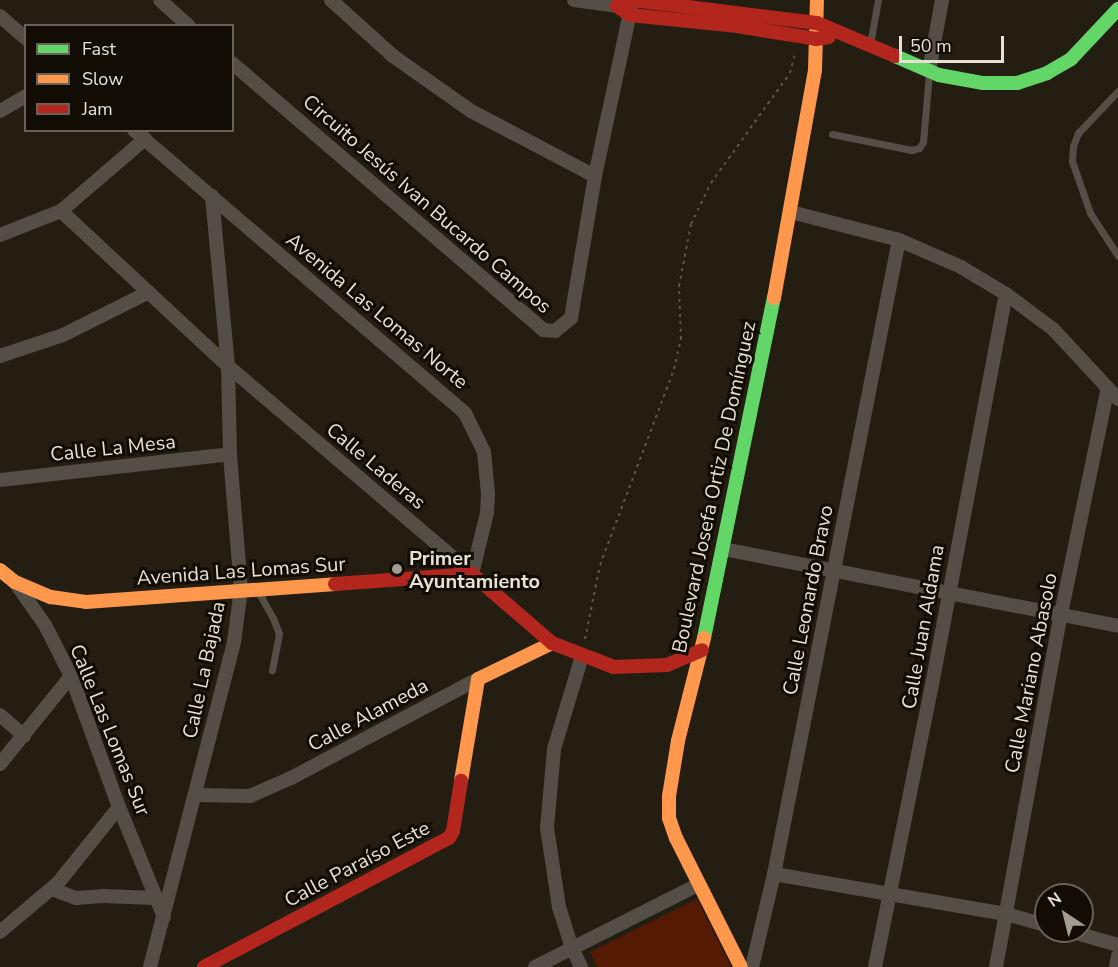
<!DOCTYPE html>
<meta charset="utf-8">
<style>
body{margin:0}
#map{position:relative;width:1118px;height:967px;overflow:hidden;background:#241e12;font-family:"Nunito Sans",sans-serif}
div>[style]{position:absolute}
.green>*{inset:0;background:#541a03}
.path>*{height:2px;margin-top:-1px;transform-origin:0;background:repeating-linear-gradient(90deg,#5a554d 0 3px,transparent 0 7.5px)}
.lane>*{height:7px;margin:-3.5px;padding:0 3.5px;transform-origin:3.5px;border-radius:3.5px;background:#544f46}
.street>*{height:14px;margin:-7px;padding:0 7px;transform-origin:7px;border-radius:7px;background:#544f46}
.fast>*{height:14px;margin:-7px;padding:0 7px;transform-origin:7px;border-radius:7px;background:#63d668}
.slow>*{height:14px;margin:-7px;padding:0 7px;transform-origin:7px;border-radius:7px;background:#ff974d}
.jam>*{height:14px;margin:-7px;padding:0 7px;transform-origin:7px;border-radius:7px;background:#b3261e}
.dots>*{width:16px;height:16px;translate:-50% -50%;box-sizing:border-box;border:3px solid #110c04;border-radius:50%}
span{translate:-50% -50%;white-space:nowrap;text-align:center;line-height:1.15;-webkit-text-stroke:6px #110c04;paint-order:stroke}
.street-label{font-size:20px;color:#e8e1d3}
.poi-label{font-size:20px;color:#e8e1d3;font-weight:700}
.left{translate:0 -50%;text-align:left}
.legend{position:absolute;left:24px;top:24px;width:210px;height:108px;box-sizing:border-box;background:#110c04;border:2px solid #676157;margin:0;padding:8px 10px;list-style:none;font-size:18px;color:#e8e1d3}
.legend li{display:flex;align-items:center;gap:12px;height:30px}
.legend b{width:30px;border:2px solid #676157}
.north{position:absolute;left:1034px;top:883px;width:60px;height:60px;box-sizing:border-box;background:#110c04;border:2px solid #676157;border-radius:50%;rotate:325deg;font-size:16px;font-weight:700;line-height:24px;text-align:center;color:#e8e1d3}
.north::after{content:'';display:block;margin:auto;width:21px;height:27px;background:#a39d8f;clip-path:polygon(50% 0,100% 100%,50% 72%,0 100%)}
.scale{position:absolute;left:899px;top:36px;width:105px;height:27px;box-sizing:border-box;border:3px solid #e8e1d3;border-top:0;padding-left:8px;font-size:18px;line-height:21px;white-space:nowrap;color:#e8e1d3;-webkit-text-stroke:4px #110c04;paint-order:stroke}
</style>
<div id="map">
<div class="green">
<i style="clip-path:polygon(697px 899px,731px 967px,597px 967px,590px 952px)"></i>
</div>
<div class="path">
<i style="left:585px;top:639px;width:76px;rotate:-78.5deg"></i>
<i style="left:600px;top:565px;width:210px;rotate:-69.3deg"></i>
<i style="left:674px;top:369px;width:31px;rotate:-77deg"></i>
<i style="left:681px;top:339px;width:53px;rotate:-92.2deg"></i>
<i style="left:679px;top:286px;width:63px;rotate:-79deg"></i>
<i style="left:691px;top:224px;width:46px;rotate:-64deg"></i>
<i style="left:711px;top:183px;width:135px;rotate:-54.3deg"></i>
<i style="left:790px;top:73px;width:21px;rotate:-76deg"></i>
</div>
<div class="lane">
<i style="left:870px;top:44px;width:45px;rotate:-79.7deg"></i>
<i style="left:1118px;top:91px;width:58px;rotate:133.6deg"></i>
<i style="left:1078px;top:133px;width:14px;rotate:111deg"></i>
<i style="left:1073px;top:146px;width:15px;rotate:94deg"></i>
<i style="left:1072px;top:161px;width:55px;rotate:70.9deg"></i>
<i style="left:1090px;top:213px;width:51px;rotate:56.9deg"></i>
<i style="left:832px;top:134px;width:81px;rotate:11.4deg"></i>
<i style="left:911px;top:150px;width:8px;rotate:-14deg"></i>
<i style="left:919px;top:148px;width:7px;rotate:-56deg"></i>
<i style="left:923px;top:142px;width:69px;rotate:-85deg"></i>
<i style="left:259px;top:593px;width:29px;rotate:61deg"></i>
<i style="left:273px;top:618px;width:17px;rotate:69deg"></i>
<i style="left:279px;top:634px;width:37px;rotate:101deg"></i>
</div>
<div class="street">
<i style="left:160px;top:0;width:39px;rotate:42deg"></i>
<i style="left:331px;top:0;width:84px;rotate:42.1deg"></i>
<i style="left:393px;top:56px;width:95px;rotate:35.2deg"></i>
<i style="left:471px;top:111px;width:140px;rotate:27.7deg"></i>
<i style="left:574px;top:0;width:43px;rotate:7.9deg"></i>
<i style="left:0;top:16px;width:35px;rotate:41deg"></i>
<i style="left:232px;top:63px;width:410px;rotate:40.6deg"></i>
<i style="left:543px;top:330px;width:12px;rotate:5deg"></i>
<i style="left:555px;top:331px;width:21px;rotate:-39deg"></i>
<i style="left:571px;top:318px;width:144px;rotate:-80.4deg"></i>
<i style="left:595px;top:176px;width:172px;rotate:-77.9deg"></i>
<i style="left:929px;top:71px;width:72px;rotate:-79.6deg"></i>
<i style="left:0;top:111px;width:30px;rotate:-30deg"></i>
<i style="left:61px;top:211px;width:228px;rotate:42.9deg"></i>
<i style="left:228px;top:366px;width:321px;rotate:40.4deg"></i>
<i style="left:472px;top:574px;width:63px;rotate:-76.2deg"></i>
<i style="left:487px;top:513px;width:19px;rotate:-87deg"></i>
<i style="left:488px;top:494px;width:42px;rotate:-95.4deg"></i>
<i style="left:484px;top:452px;width:43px;rotate:-116deg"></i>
<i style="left:465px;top:413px;width:435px;rotate:-139.5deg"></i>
<i style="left:791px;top:212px;width:112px;rotate:14.5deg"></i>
<i style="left:899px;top:240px;width:68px;rotate:23.5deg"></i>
<i style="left:961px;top:267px;width:52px;rotate:31deg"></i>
<i style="left:1006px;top:294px;width:59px;rotate:36.7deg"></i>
<i style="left:1053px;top:329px;width:96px;rotate:47.1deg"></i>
<i style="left:0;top:235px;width:66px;rotate:-21.5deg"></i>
<i style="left:61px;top:211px;width:111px;rotate:-40.6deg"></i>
<i style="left:0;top:356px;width:66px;rotate:-18.4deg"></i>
<i style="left:63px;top:335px;width:94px;rotate:-26.6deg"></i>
<i style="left:0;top:480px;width:231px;rotate:-6.4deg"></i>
<i style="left:723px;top:549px;width:402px;rotate:11deg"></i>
<i style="left:15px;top:582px;width:52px;rotate:55.1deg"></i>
<i style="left:45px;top:625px;width:57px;rotate:63deg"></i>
<i style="left:71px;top:676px;width:140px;rotate:69.9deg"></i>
<i style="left:119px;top:807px;width:119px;rotate:67.8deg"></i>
<i style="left:0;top:715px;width:32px;rotate:41deg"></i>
<i style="left:0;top:764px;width:113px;rotate:-51.1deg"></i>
<i style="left:195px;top:795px;width:55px;rotate:1deg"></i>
<i style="left:250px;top:796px;width:45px;rotate:-23.7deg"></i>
<i style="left:291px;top:778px;width:212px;rotate:-27.9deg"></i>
<i style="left:774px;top:874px;width:235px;rotate:9.8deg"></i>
<i style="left:1006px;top:914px;width:41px;rotate:15.4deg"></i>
<i style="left:52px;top:889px;width:26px;rotate:21deg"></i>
<i style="left:76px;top:898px;width:27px;rotate:-4deg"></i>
<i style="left:103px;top:896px;width:52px;rotate:2.2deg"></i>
<i style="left:1069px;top:931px;width:51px;rotate:15.9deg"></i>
<i style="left:0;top:932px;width:76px;rotate:-40.2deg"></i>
<i style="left:58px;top:883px;width:97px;rotate:-51.2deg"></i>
<i style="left:150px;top:967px;width:336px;rotate:-75.5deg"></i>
<i style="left:234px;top:642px;width:53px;rotate:-82.5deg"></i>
<i style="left:241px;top:589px;width:135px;rotate:-94.7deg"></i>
<i style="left:230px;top:454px;width:88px;rotate:-91.3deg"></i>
<i style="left:228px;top:366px;width:171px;rotate:-95.4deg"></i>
<i style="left:535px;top:967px;width:182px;rotate:-26.8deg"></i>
<i style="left:581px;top:967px;width:21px;rotate:-115deg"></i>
<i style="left:572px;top:948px;width:43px;rotate:-107.6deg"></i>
<i style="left:559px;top:907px;width:80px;rotate:-98.6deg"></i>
<i style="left:547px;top:828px;width:79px;rotate:-84.9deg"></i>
<i style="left:554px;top:749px;width:97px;rotate:-73.2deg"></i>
<i style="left:752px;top:967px;width:96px;rotate:-76.7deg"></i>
<i style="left:774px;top:874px;width:646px;rotate:-78.85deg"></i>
<i style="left:875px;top:967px;width:283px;rotate:-78.6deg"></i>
<i style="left:931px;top:690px;width:403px;rotate:-79.3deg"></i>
<i style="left:996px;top:967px;width:359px;rotate:-79.6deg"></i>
<i style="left:1061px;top:614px;width:231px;rotate:-78.3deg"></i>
<i style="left:1116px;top:967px;width:11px;rotate:-80deg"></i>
</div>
<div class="fast">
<i style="left:895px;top:56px;width:48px;rotate:23.4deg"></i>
<i style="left:939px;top:75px;width:45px;rotate:10.3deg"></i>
<i style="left:983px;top:83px;width:34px"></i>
<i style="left:1017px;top:83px;width:32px;rotate:-18deg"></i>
<i style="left:1047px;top:73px;width:28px;rotate:-30deg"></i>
<i style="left:1071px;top:59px;width:69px;rotate:-46.8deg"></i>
<i style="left:704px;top:638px;width:347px;rotate:-78.4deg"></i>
</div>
<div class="slow">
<i style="left:774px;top:298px;width:232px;rotate:-79.8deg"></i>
<i style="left:815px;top:70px;width:70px;rotate:-88.4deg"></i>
<i style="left:0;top:570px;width:19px;rotate:39deg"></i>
<i style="left:15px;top:582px;width:39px;rotate:23deg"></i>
<i style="left:51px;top:597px;width:35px;rotate:8deg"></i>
<i style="left:86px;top:602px;width:250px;rotate:-4.1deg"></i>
<i style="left:704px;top:638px;width:106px;rotate:104.2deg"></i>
<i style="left:678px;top:741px;width:56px;rotate:99.3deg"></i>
<i style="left:669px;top:796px;width:22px;rotate:90deg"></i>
<i style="left:669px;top:818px;width:21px;rotate:71deg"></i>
<i style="left:676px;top:838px;width:144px;rotate:63.3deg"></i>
<i style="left:461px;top:781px;width:103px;rotate:-80.5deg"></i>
<i style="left:478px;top:679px;width:82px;rotate:-25.9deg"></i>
</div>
<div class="jam">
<i style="left:617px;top:6px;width:16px;rotate:-22deg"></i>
<i style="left:632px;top:0;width:186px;rotate:7.1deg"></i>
<i style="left:817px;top:23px;width:85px;rotate:22.9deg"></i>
<i style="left:617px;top:6px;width:16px;rotate:35deg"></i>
<i style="left:630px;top:15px;width:108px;rotate:5.9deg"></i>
<i style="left:737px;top:26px;width:80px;rotate:9.3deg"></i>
<i style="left:816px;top:39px;width:13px;rotate:-9deg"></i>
<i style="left:335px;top:584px;width:137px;rotate:-4.2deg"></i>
<i style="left:472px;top:574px;width:106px;rotate:40.8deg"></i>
<i style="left:552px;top:643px;width:66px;rotate:21.2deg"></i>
<i style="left:614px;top:667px;width:53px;rotate:-2.2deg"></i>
<i style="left:667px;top:665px;width:38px;rotate:-23deg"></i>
<i style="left:204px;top:967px;width:277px;rotate:-27.8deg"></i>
<i style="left:449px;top:838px;width:8px;rotate:-60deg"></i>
<i style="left:453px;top:831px;width:51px;rotate:-80.9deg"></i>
</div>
<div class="dots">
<i style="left:397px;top:569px;background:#a39d8f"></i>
</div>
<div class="street-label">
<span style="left:427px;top:204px;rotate:41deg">Circuito Jesús Ivan Bucardo Campos</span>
<span style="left:377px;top:311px;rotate:40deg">Avenida Las Lomas Norte</span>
<span style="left:113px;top:448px;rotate:-6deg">Calle La Mesa</span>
<span style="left:376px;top:466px;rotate:40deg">Calle Laderas</span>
<span style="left:714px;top:487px;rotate:-78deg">Boulevard Josefa Ortiz De Domínguez</span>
<span style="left:241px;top:571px;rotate:-4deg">Avenida Las Lomas Sur</span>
<span style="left:808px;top:600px;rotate:-79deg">Calle Leonardo Bravo</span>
<span style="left:923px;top:627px;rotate:-80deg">Calle Juan Aldama</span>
<span style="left:204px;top:670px;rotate:-78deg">Calle La Bajada</span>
<span style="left:1031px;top:673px;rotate:-79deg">Calle Mariano Abasolo</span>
<span style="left:368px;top:715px;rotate:-28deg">Calle Alameda</span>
<span style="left:110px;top:730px;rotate:68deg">Calle Las Lomas Sur</span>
<span style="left:357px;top:864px;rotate:-28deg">Calle Paraíso Este</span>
</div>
<div class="poi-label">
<span class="left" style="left:409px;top:570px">Primer<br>Ayuntamiento</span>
</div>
<ul class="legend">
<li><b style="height:8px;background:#63d668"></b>Fast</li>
<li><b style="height:8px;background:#ff974d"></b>Slow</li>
<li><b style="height:8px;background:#b3261e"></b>Jam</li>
</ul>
<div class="north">N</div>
<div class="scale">50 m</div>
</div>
